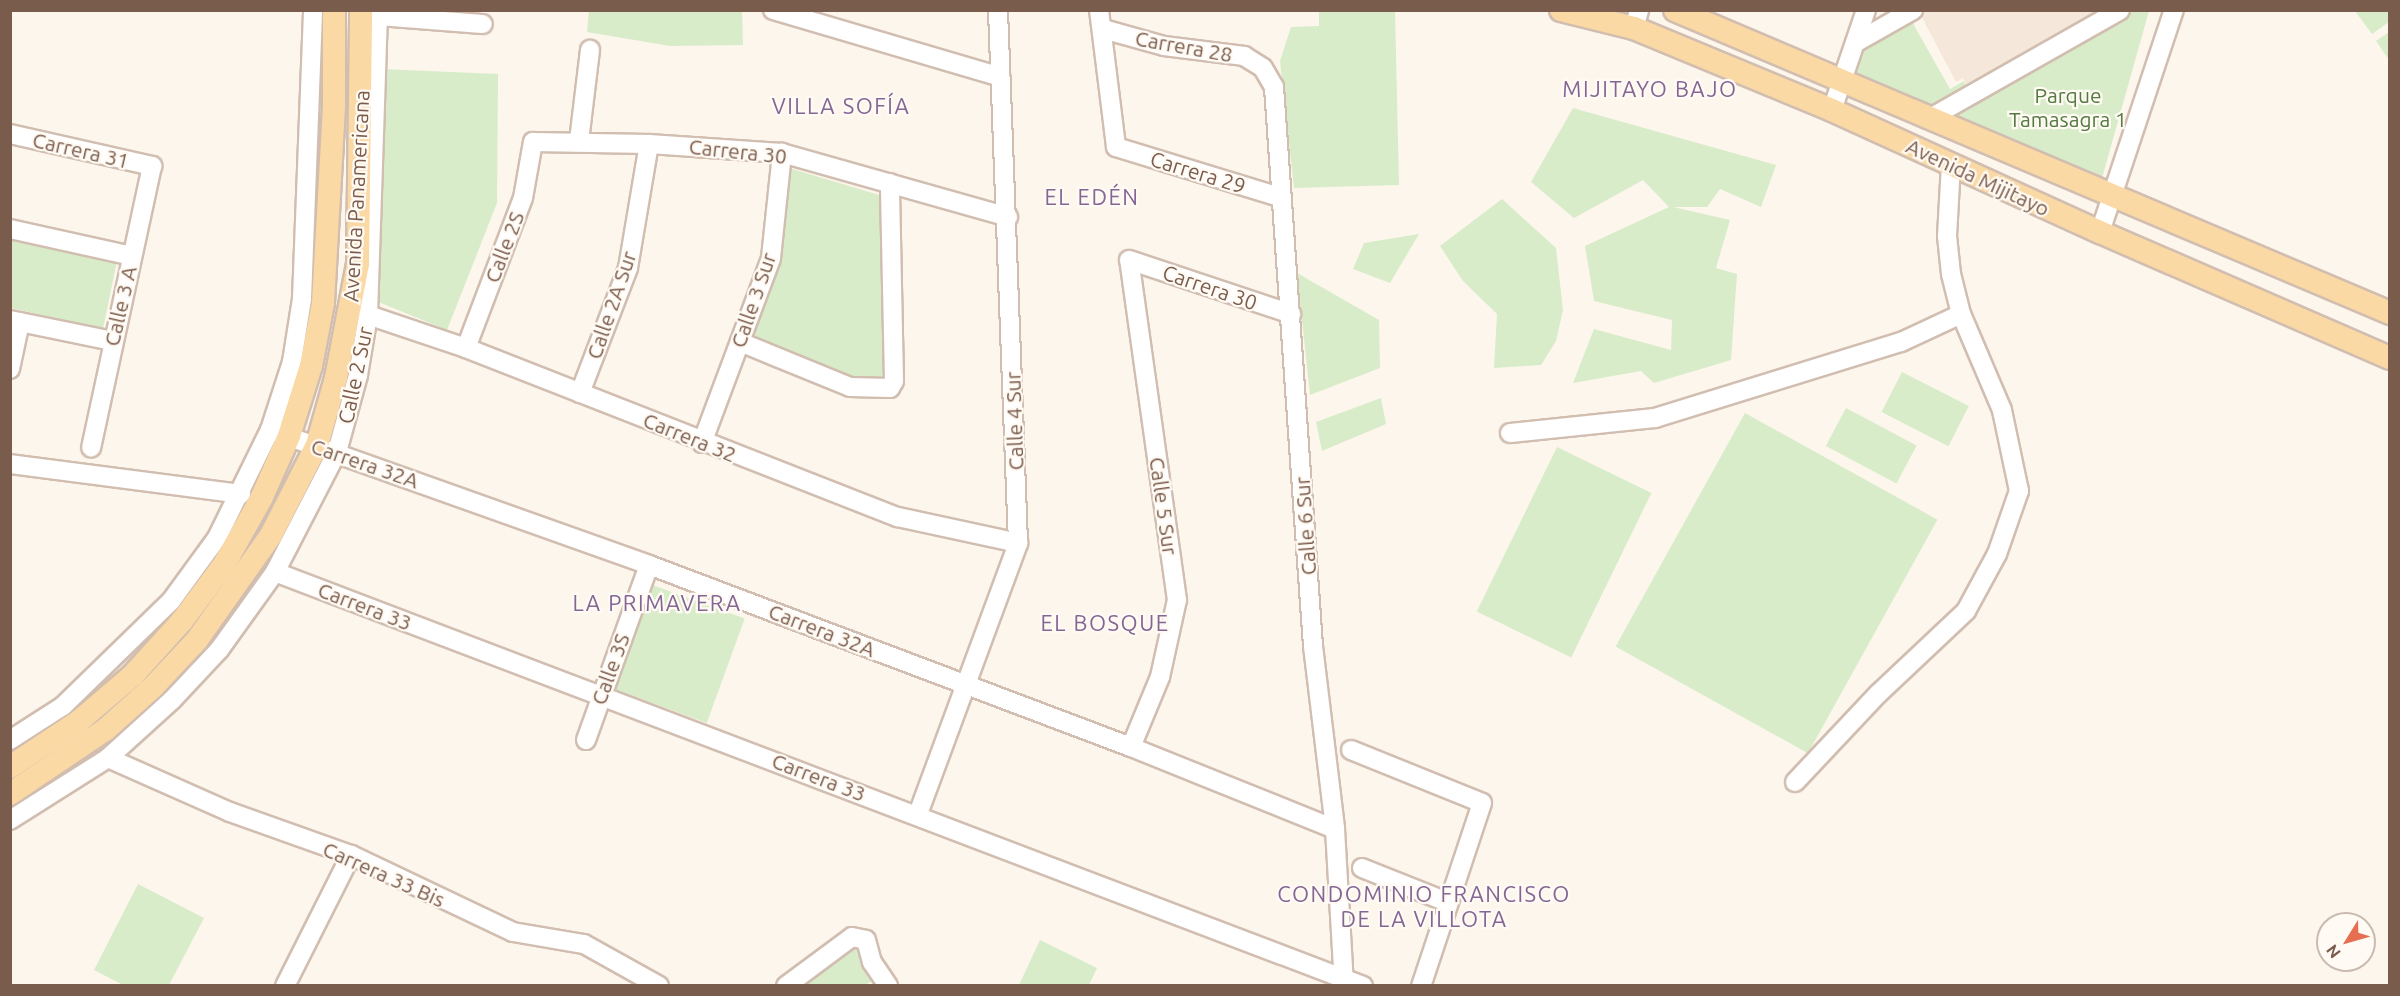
<!DOCTYPE html>
<meta charset="utf-8">
<style>
body{margin:0}
#map{position:relative;width:2400px;height:996px;overflow:hidden;background:#fdf6ec;font-family:Ubuntu,sans-serif}
div>[style]{position:absolute}
.residential>*{inset:0;background:#f5e8da}
.green>*{inset:0;background:#d8ecc9;transform-origin:0 0}
.roads{filter:drop-shadow(2px 0 #d1beb0) drop-shadow(-2px 0 #d1beb0) drop-shadow(0 2px #d1beb0) drop-shadow(0 -2px #d1beb0)}
.minor>*{height:18px;margin:-9px;padding:0 9px;transform-origin:9px;border-radius:9px;background:#fff}
.major>*{height:22px;margin:-11px;padding:0 11px;transform-origin:11px;border-radius:11px;background:#fbd9a5}
span{translate:-50% -50%;white-space:nowrap;text-align:center;line-height:1.15;-webkit-text-stroke:4.5px #fffaf3;paint-order:stroke}
.street-label{font-size:21px;color:#7a5c4d}
.park-label{font-size:21px;color:#537a41}
.neighbourhood-label{font-size:22px;color:#846695;letter-spacing:1.5px}
.frame{position:absolute;inset:0;border:12px solid #7a5c4d;pointer-events:none}
.north{position:absolute;left:2316px;top:912px;width:60px;height:60px;box-sizing:border-box;background:#fffaf3;border:2px solid #cabbb1;border-radius:50%;rotate:233deg;font-size:16px;font-weight:700;line-height:24px;text-align:center;color:#7a5c4d}
.north::after{content:'';display:block;margin:auto;width:21px;height:27px;background:#e76f51;clip-path:polygon(50% 0,100% 100%,50% 72%,0 100%)}
</style>
<div id="map">
<div class="residential">
<i style="clip-path:polygon(1922px 10px,2106px 11px,1968px 87px,1963px 78px,1956px 82px,1919px 12px)"></i>
</div>
<div class="green">
<i style="clip-path:polygon(589px 11px,742px 11px,743px 45px,670px 46px,587px 32px)"></i>
<i style="clip-path:polygon(1319px 11px,1395px 11px,1399px 185px,1294px 188px,1280px 61px,1291px 27px,1319px 26px)"></i>
<i style="clip-path:polygon(2133px 11px,2149px 11px,2102px 178px,1950px 114px)"></i>
<i style="clip-path:polygon(2355px 11px,2389px 11px,2389px 22px,2372px 34px)"></i>
<i style="clip-path:polygon(1911px 20px,1950px 89px,1964px 81px,1967px 88px,1934px 110px,1852px 76px,1860px 49px)"></i>
<i style="clip-path:polygon(2389px 32px,2389px 60px,2376px 41px)"></i>
<i style="clip-path:polygon(381px 69px,498px 74px,497px 203px,447px 330px,371px 299px)"></i>
<i style="clip-path:polygon(1573px 108px,1776px 165px,1761px 207px,1720px 189px,1707px 207px,1673px 207px,1730px 220px,1716px 268px,1737px 274px,1731px 360px,1654px 383px,1641px 371px,1573px 383px,1594px 329px,1671px 350px,1672px 320px,1594px 301px,1585px 246px,1669px 207px,1643px 180px,1574px 218px,1531px 182px)"></i>
<i style="clip-path:polygon(789px 168px,886px 197px,889px 379px,849px 376px,750px 336px)"></i>
<i style="clip-path:polygon(1502px 199px,1556px 248px,1563px 310px,1556px 341px,1541px 365px,1494px 368px,1497px 314px,1463px 281px,1440px 246px)"></i>
<i style="clip-path:polygon(1419px 234px,1390px 283px,1353px 269px,1364px 243px)"></i>
<i style="clip-path:polygon(10px 238px,117px 261px,103px 329px,11px 308px)"></i>
<i style="clip-path:polygon(1297px 273px,1379px 320px,1380px 368px,1310px 395px)"></i>
<i style="left:1902px;top:372px;width:75px;height:45px;rotate:27deg"></i>
<i style="clip-path:polygon(1381px 398px,1386px 424px,1322px 451px,1316px 422px)"></i>
<i style="left:1846px;top:408px;width:80px;height:43px;rotate:28deg"></i>
<i style="left:1745px;top:413px;width:220px;height:267px;rotate:29deg"></i>
<i style="left:1557px;top:447px;width:105px;height:183px;rotate:26deg"></i>
<i style="left:647px;top:583px;width:104px;height:111px;rotate:20deg"></i>
<i style="clip-path:polygon(138px 884px,204px 918px,169px 985px,123px 985px,94px 970px)"></i>
<i style="clip-path:polygon(1040px 940px,1097px 968px,1089px 985px,1019px 985px)"></i>
<i style="clip-path:polygon(857px 946px,877px 978px,865px 985px,795px 986px)"></i>
</div>
<div class="roads">
<div class="minor">
<i style="left:773px;top:10px;width:237px;rotate:16.4deg"></i>
<i style="left:1099px;top:10px;width:138px;rotate:82.9deg"></i>
<i style="left:1116px;top:147px;width:171px;rotate:17deg"></i>
<i style="left:378px;top:16px;width:105px;rotate:4.4deg"></i>
<i style="left:1634px;top:28px;width:19px;rotate:-74deg"></i>
<i style="left:1103px;top:29px;width:63px;rotate:15.6deg"></i>
<i style="left:1164px;top:46px;width:81px;rotate:7.1deg"></i>
<i style="left:1244px;top:56px;width:22px;rotate:32deg"></i>
<i style="left:1263px;top:68px;width:22px;rotate:60deg"></i>
<i style="left:1274px;top:87px;width:560px;rotate:86.01deg"></i>
<i style="left:1313px;top:646px;width:184px;rotate:83.1deg"></i>
<i style="left:1335px;top:829px;width:156px;rotate:86.7deg"></i>
<i style="left:1855px;top:43px;width:67px;rotate:-29.6deg"></i>
<i style="left:1832px;top:110px;width:106px;rotate:-71.2deg"></i>
<i style="left:1932px;top:117px;width:216px;rotate:-29.6deg"></i>
<i style="left:10px;top:134px;width:146px;rotate:12.7deg"></i>
<i style="left:152px;top:166px;width:288px;rotate:102.2deg"></i>
<i style="left:579px;top:141px;width:92px;rotate:-83.1deg"></i>
<i style="left:10px;top:229px;width:125px;rotate:12.5deg"></i>
<i style="left:2100px;top:232px;width:234px;rotate:-71.6deg"></i>
<i style="left:368px;top:315px;width:103px;rotate:18.6deg"></i>
<i style="left:466px;top:348px;width:464px;rotate:21.4deg"></i>
<i style="left:898px;top:517px;width:123px;rotate:12.2deg"></i>
<i style="left:10px;top:320px;width:104px;rotate:11.6deg"></i>
<i style="left:740px;top:342px;width:119px;rotate:22.2deg"></i>
<i style="left:850px;top:387px;width:40px;rotate:1.4deg"></i>
<i style="left:890px;top:388px;width:8px;rotate:-60deg"></i>
<i style="left:894px;top:381px;width:198px;rotate:-91.2deg"></i>
<i style="left:466px;top:348px;width:160px;rotate:-69.2deg"></i>
<i style="left:523px;top:198px;width:57px;rotate:-79.9deg"></i>
<i style="left:533px;top:142px;width:116px;rotate:1deg"></i>
<i style="left:649px;top:144px;width:133px;rotate:3.9deg"></i>
<i style="left:782px;top:153px;width:235px;rotate:15.8deg"></i>
<i style="left:10px;top:369px;width:48px;rotate:-78deg"></i>
<i style="left:580px;top:393px;width:134px;rotate:-69deg"></i>
<i style="left:628px;top:268px;width:126px;rotate:-80.4deg"></i>
<i style="left:270px;top:430px;width:402px;rotate:19.6deg"></i>
<i style="left:649px;top:565px;width:515px;rotate:20.69deg"></i>
<i style="left:1131px;top:747px;width:220px;rotate:21.9deg"></i>
<i style="left:1510px;top:433px;width:146px;rotate:-5.9deg"></i>
<i style="left:1655px;top:418px;width:257px;rotate:-17.2deg"></i>
<i style="left:1901px;top:342px;width:66px;rotate:-25deg"></i>
<i style="left:702px;top:443px;width:197px;rotate:-69.5deg"></i>
<i style="left:771px;top:258px;width:106px;rotate:-84deg"></i>
<i style="left:10px;top:464px;width:233px;rotate:7.4deg"></i>
<i style="left:275px;top:572px;width:1164px;rotate:20.83deg"></i>
<i style="left:10px;top:740px;width:63px;rotate:-32.7deg"></i>
<i style="left:63px;top:706px;width:151px;rotate:-44.2deg"></i>
<i style="left:171px;top:601px;width:78px;rotate:-53.9deg"></i>
<i style="left:217px;top:538px;width:120px;rotate:-63.9deg"></i>
<i style="left:270px;top:430px;width:71px;rotate:-72.1deg"></i>
<i style="left:292px;top:362px;width:64px;rotate:-81deg"></i>
<i style="left:302px;top:299px;width:289px;rotate:-87.8deg"></i>
<i style="left:586px;top:740px;width:186px;rotate:-70.2deg"></i>
<i style="left:1131px;top:747px;width:76px;rotate:-67.5deg"></i>
<i style="left:1160px;top:677px;width:79px;rotate:-77.6deg"></i>
<i style="left:1177px;top:600px;width:343px;rotate:-98deg"></i>
<i style="left:1129px;top:260px;width:171px;rotate:18.4deg"></i>
<i style="left:1351px;top:750px;width:141px;rotate:22deg"></i>
<i style="left:1482px;top:803px;width:193px;rotate:108.4deg"></i>
<i style="left:108px;top:758px;width:133px;rotate:23.9deg"></i>
<i style="left:230px;top:812px;width:128px;rotate:19.6deg"></i>
<i style="left:351px;top:855px;width:179px;rotate:25.4deg"></i>
<i style="left:513px;top:932px;width:72px;rotate:9.6deg"></i>
<i style="left:584px;top:944px;width:86px;rotate:29.2deg"></i>
<i style="left:1795px;top:782px;width:121px;rotate:-46.7deg"></i>
<i style="left:1878px;top:694px;width:121px;rotate:-43.3deg"></i>
<i style="left:1966px;top:611px;width:65px;rotate:-61.5deg"></i>
<i style="left:1997px;top:554px;width:67px;rotate:-70.8deg"></i>
<i style="left:2019px;top:491px;width:83px;rotate:-101.9deg"></i>
<i style="left:2002px;top:410px;width:104px;rotate:-113.1deg"></i>
<i style="left:1961px;top:314px;width:41px;rotate:-104deg"></i>
<i style="left:1951px;top:274px;width:38px;rotate:-96deg"></i>
<i style="left:1947px;top:236px;width:71px;rotate:-86.8deg"></i>
<i style="left:918px;top:814px;width:289px;rotate:-69.7deg"></i>
<i style="left:1018px;top:543px;width:533px;rotate:-92.15deg"></i>
<i style="left:10px;top:820px;width:116px;rotate:-32.3deg"></i>
<i style="left:108px;top:758px;width:86px;rotate:-42.2deg"></i>
<i style="left:172px;top:700px;width:69px;rotate:-46.8deg"></i>
<i style="left:219px;top:650px;width:96px;rotate:-54.3deg"></i>
<i style="left:275px;top:572px;width:135px;rotate:-62.7deg"></i>
<i style="left:337px;top:452px;width:80px;rotate:-74.7deg"></i>
<i style="left:358px;top:375px;width:61px;rotate:-80.5deg"></i>
<i style="left:368px;top:315px;width:305px;rotate:-88.1deg"></i>
<i style="left:1362px;top:868px;width:92px;rotate:21.8deg"></i>
<i style="left:285px;top:986px;width:147px;rotate:-63.3deg"></i>
<i style="left:786px;top:986px;width:82px;rotate:-36.6deg"></i>
<i style="left:852px;top:937px;width:14px;rotate:12deg"></i>
<i style="left:866px;top:940px;width:23px;rotate:75deg"></i>
<i style="left:872px;top:962px;width:29px;rotate:56deg"></i>
</div>
<div class="major">
<i style="left:1561px;top:10px;width:75px;rotate:13.9deg"></i>
<i style="left:1634px;top:28px;width:214px;rotate:22.5deg"></i>
<i style="left:1832px;top:110px;width:294px;rotate:24.5deg"></i>
<i style="left:2100px;top:232px;width:316px;rotate:23.5deg"></i>
<i style="left:1675px;top:10px;width:777px;rotate:22.97deg"></i>
<i style="left:10px;top:767px;width:82px;rotate:-33.5deg"></i>
<i style="left:78px;top:722px;width:72px;rotate:-40.5deg"></i>
<i style="left:133px;top:675px;width:73px;rotate:-47.8deg"></i>
<i style="left:182px;top:621px;width:72px;rotate:-53.4deg"></i>
<i style="left:225px;top:563px;width:73px;rotate:-60.6deg"></i>
<i style="left:261px;top:499px;width:69px;rotate:-66deg"></i>
<i style="left:289px;top:436px;width:73px;rotate:-72.6deg"></i>
<i style="left:311px;top:366px;width:64px;rotate:-79.2deg"></i>
<i style="left:323px;top:303px;width:196px;rotate:-86.8deg"></i>
<i style="left:334px;top:107px;width:97px;rotate:-90deg"></i>
<i style="left:10px;top:794px;width:115px;rotate:-34deg"></i>
<i style="left:105px;top:730px;width:64px;rotate:-41.9deg"></i>
<i style="left:153px;top:687px;width:64px;rotate:-46.9deg"></i>
<i style="left:197px;top:640px;width:128px;rotate:-54.8deg"></i>
<i style="left:271px;top:535px;width:101px;rotate:-62.9deg"></i>
<i style="left:317px;top:445px;width:70px;rotate:-74.2deg"></i>
<i style="left:336px;top:378px;width:116px;rotate:-79.1deg"></i>
<i style="left:358px;top:264px;width:254px;rotate:-89.3deg"></i>
</div>
</div>
<div class="street-label">
<span style="left:1184px;top:46px;rotate:10deg">Carrera 28</span>
<span style="left:81px;top:150px;rotate:13deg">Carrera 31</span>
<span style="left:738px;top:151px;rotate:6deg">Carrera 30</span>
<span style="left:1198px;top:172px;rotate:17deg">Carrera 29</span>
<span style="left:1978px;top:177px;rotate:25deg">Avenida Mijitayo</span>
<span style="left:356px;top:196px;rotate:-87deg">Avenida Panamericana</span>
<span style="left:504px;top:247px;rotate:-69deg">Calle 2S</span>
<span style="left:1210px;top:287px;rotate:19deg">Carrera 30</span>
<span style="left:753px;top:300px;rotate:-71deg">Calle 3 Sur</span>
<span style="left:611px;top:305px;rotate:-71deg">Calle 2A Sur</span>
<span style="left:120px;top:306px;rotate:-77deg">Calle 3 A</span>
<span style="left:355px;top:375px;rotate:-78deg">Calle 2 Sur</span>
<span style="left:1014px;top:421px;rotate:-92deg">Calle 4 Sur</span>
<span style="left:690px;top:437px;rotate:22deg">Carrera 32</span>
<span style="left:365px;top:463px;rotate:19deg">Carrera 32A</span>
<span style="left:1164px;top:506px;rotate:82deg">Calle 5 Sur</span>
<span style="left:1305px;top:526px;rotate:-94deg">Calle 6 Sur</span>
<span style="left:365px;top:606px;rotate:21deg">Carrera 33</span>
<span style="left:822px;top:630px;rotate:21deg">Carrera 32A</span>
<span style="left:610px;top:669px;rotate:-70deg">Calle 3S</span>
<span style="left:819px;top:777px;rotate:21deg">Carrera 33</span>
<span style="left:384px;top:874px;rotate:24deg">Carrera 33 Bis</span>
</div>
<div class="park-label">
<span style="left:2068px;top:107px">Parque<br>Tamasagra 1</span>
</div>
<div class="neighbourhood-label">
<span style="left:1650px;top:89px">MIJITAYO BAJO</span>
<span style="left:841px;top:106px">VILLA SOFÍA</span>
<span style="left:1092px;top:197px">EL EDÉN</span>
<span style="left:657px;top:603px">LA PRIMAVERA</span>
<span style="left:1105px;top:623px">EL BOSQUE</span>
<span style="left:1424px;top:906px">CONDOMINIO FRANCISCO<br>DE LA VILLOTA</span>
</div>
<div class="frame"></div>
<div class="north">N</div>
</div>
